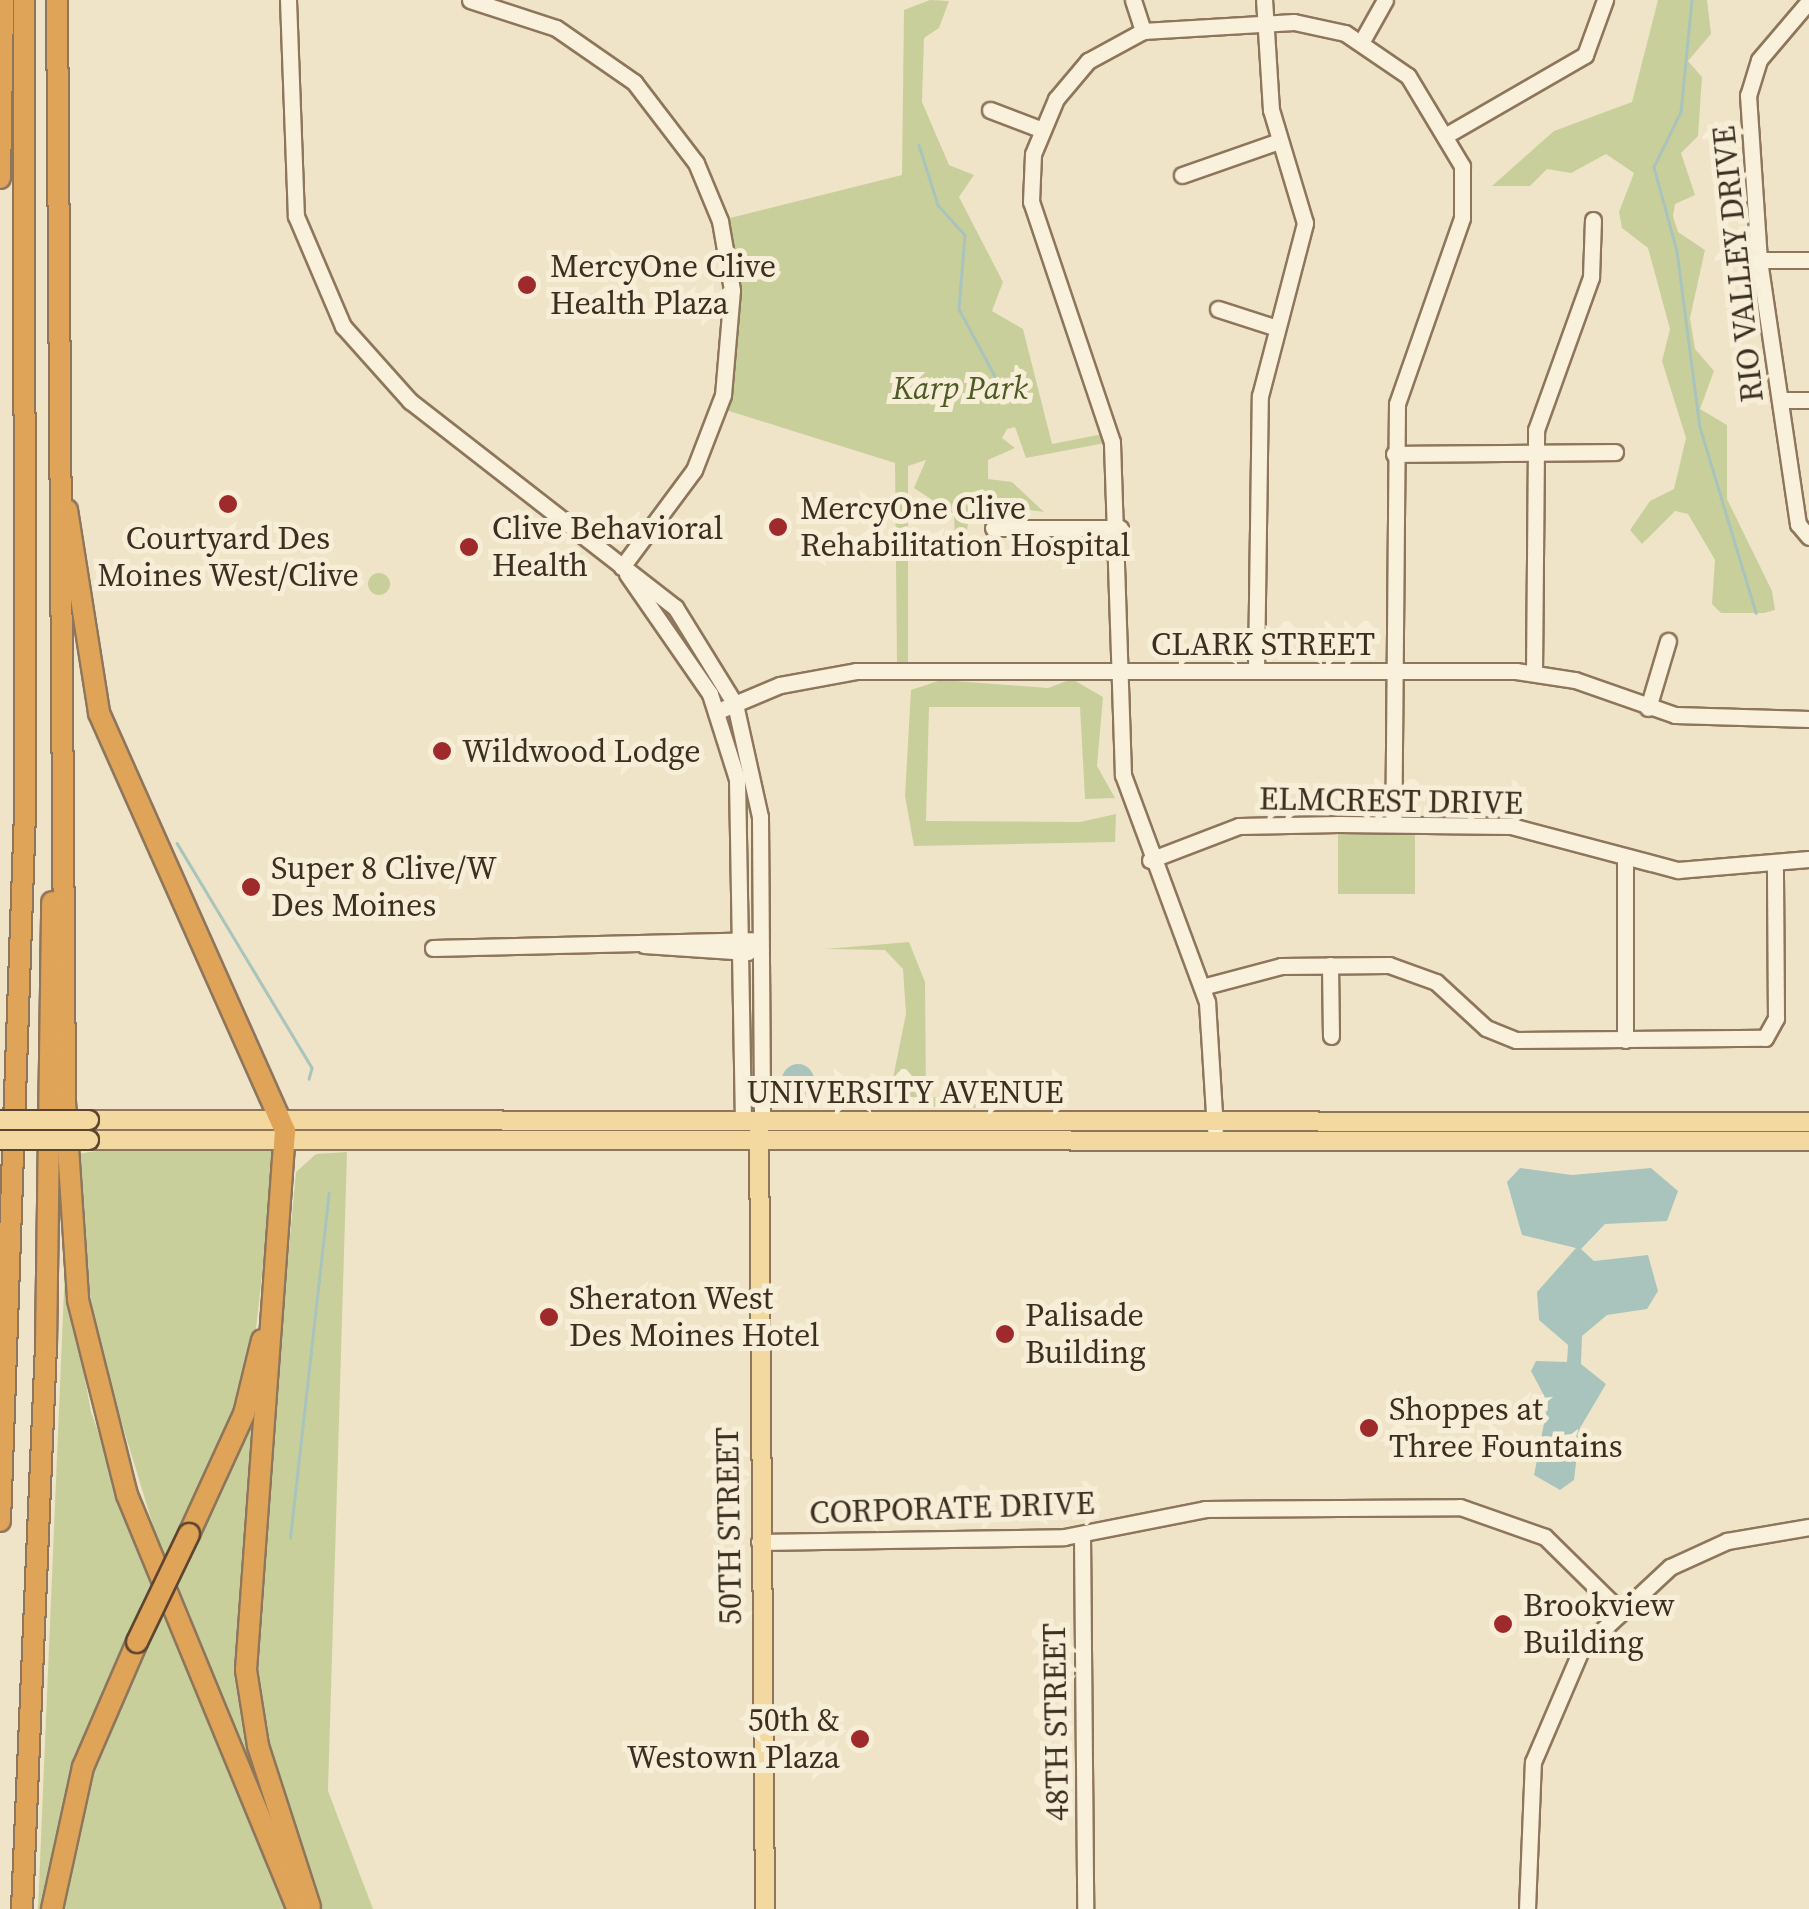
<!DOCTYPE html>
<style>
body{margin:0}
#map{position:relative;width:1809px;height:1909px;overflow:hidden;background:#f0e4c8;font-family:"Source Serif 4",serif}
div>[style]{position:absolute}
.green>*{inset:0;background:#c9cf9b;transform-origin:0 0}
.round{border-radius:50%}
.water>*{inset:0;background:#a9c4bc}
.stream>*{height:2.5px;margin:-1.25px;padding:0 1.25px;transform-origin:1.25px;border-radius:1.25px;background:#a9c4bc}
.roads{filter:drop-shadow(2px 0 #8d765c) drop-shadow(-2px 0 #8d765c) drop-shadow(0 2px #8d765c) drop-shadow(0 -2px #8d765c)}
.minor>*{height:15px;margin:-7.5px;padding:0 7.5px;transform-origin:7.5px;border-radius:7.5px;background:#faf1dc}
.major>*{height:18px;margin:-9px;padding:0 9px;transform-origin:9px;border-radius:9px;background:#f3d9a0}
.highway>*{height:20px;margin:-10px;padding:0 10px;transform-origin:10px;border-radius:10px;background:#e0a458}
.bridges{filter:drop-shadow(2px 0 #5b4430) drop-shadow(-2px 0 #5b4430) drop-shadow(0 2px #5b4430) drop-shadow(0 -2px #5b4430)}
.major-bridge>*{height:18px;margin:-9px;padding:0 9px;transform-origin:9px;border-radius:9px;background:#f3d9a0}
.highway-bridge>*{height:20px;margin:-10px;padding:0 10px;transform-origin:10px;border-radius:10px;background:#e0a458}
.dots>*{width:28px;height:28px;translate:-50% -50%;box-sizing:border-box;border:5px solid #f7eed8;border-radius:50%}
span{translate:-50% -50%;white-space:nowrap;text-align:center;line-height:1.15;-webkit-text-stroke:10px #f7eed8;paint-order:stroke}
.street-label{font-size:32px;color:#3d2e20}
.poi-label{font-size:32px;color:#3d2e20}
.left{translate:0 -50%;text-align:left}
.right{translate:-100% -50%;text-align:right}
.park-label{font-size:32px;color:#4d5a26;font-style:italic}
</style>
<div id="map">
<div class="green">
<i style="clip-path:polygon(930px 0,949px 1px,939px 28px,924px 38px,922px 102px,949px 165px,974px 175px,959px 197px,1003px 282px,992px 311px,1023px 329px,1052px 444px,1103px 434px,1105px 443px,1026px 458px,1015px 427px,1007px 429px,1002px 438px,1015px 448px,988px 460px,988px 479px,1012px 482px,1044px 512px,983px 503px,970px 511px,964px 549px,955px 544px,954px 514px,914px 488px,926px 460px,908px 466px,908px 664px,897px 664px,895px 463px,726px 410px,739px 289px,726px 219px,902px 175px,904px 10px)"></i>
<i style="clip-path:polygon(1658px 0,1707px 0,1711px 34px,1688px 61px,1702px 77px,1698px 136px,1681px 153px,1695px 195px,1675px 204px,1673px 216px,1678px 232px,1705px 250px,1690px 318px,1695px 349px,1714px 371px,1700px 409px,1727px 425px,1727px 499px,1772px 591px,1775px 610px,1764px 613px,1721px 613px,1712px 604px,1715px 560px,1688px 514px,1675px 511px,1642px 544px,1630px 530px,1650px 501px,1674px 489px,1686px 438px,1662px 361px,1670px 329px,1648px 248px,1622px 228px,1619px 212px,1634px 173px,1606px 154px,1571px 173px,1547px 169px,1530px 186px,1492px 186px,1554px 131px,1632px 102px)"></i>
<i class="round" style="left:368px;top:573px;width:22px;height:22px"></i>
<i style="clip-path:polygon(1072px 679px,1103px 697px,1097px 766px,1115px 798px,1085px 799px,1080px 707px,929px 707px,926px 821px,1080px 822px,1116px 814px,1115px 842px,914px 846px,905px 796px,911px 690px,941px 680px,1048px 688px)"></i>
<i style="left:1338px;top:829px;width:77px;height:65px"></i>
<i style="clip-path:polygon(909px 942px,925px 982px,926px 1097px,979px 1099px,979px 1108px,908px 1106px,893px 1078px,906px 1014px,903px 969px,885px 950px,825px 949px)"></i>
<i style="clip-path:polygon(122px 1147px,276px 1147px,254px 1347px,238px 1411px,166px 1568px,98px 1345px,82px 1243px,77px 1154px)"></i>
<i style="clip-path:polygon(347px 1152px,328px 1791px,373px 1909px,320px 1909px,267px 1753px,254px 1628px,296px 1172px,316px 1154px)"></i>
<i style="clip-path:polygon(65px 1266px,91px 1412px,155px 1590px,48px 1909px,38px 1909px)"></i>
<i style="clip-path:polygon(261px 1390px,240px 1680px,254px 1776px,173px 1583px)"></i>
<i style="clip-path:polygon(161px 1610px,287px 1909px,56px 1909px,74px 1814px)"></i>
</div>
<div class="water">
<i class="round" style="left:782px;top:1064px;width:32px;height:32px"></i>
<i style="clip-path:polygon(1520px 1168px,1572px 1175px,1651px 1168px,1678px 1191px,1667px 1221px,1605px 1224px,1581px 1249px,1594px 1261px,1648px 1255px,1658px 1291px,1647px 1309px,1607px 1315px,1582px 1336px,1581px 1364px,1606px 1384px,1580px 1428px,1574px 1480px,1560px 1490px,1534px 1475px,1548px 1403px,1531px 1371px,1536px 1361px,1567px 1362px,1568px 1345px,1539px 1320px,1537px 1292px,1576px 1248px,1522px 1235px,1507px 1182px)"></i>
</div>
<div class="stream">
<i style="left:1692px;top:0;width:113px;rotate:95.6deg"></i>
<i style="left:1681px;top:112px;width:61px;rotate:116.1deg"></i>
<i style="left:1654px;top:167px;width:87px;rotate:74.7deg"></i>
<i style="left:1677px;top:251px;width:177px;rotate:82.6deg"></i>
<i style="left:1700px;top:427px;width:194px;rotate:73.2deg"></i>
<i style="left:919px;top:145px;width:63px;rotate:72.4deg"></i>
<i style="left:938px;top:205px;width:40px;rotate:48deg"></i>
<i style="left:965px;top:235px;width:74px;rotate:94.6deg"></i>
<i style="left:959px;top:309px;width:95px;rotate:61.8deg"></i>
<i style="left:177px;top:843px;width:262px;rotate:59deg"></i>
<i style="left:312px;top:1068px;width:11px;rotate:105deg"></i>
<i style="left:290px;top:1538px;width:347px;rotate:-83.6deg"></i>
</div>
<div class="roads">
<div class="minor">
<i style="left:288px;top:0;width:216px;rotate:87.9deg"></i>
<i style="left:296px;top:216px;width:120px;rotate:66.9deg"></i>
<i style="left:343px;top:326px;width:101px;rotate:48.2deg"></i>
<i style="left:410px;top:401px;width:336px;rotate:37.9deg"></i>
<i style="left:675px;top:607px;width:114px;rotate:58.3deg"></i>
<i style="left:735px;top:704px;width:116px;rotate:77.5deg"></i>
<i style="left:760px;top:817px;width:305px;rotate:89.6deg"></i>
<i style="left:470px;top:0;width:90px;rotate:18deg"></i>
<i style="left:556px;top:28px;width:95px;rotate:34.7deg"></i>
<i style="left:634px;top:82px;width:102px;rotate:52.6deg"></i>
<i style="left:696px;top:163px;width:63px;rotate:67.5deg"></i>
<i style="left:720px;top:221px;width:70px;rotate:80.1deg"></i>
<i style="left:732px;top:290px;width:105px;rotate:94.9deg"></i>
<i style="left:723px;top:395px;width:80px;rotate:111.1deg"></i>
<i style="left:694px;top:470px;width:121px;rotate:126.6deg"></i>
<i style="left:1133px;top:0;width:33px;rotate:72deg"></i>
<i style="left:1809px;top:1px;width:77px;rotate:130.3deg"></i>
<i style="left:1759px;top:60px;width:37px;rotate:107deg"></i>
<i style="left:1748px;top:95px;width:165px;rotate:86.2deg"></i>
<i style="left:1759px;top:260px;width:267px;rotate:81.6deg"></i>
<i style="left:1798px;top:524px;width:17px;rotate:50deg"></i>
<i style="left:1362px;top:41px;width:47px;rotate:-60.7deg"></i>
<i style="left:990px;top:110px;width:53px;rotate:20.8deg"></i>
<i style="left:1450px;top:133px;width:156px;rotate:-30deg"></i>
<i style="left:1585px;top:55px;width:59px;rotate:-70deg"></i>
<i style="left:1182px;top:175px;width:103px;rotate:-19.3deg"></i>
<i style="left:1759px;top:260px;width:50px"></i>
<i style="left:1218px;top:309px;width:59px;rotate:17.8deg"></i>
<i style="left:1780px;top:400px;width:29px"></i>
<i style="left:1394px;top:454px;width:221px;rotate:-0.5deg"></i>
<i style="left:993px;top:528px;width:127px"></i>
<i style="left:627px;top:574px;width:146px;rotate:55.3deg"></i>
<i style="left:710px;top:694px;width:89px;rotate:72.4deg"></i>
<i style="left:737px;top:779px;width:343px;rotate:89deg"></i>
<i style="left:1256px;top:671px;width:275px;rotate:-89.2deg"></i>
<i style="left:1260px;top:396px;width:179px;rotate:-75.4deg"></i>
<i style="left:1305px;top:223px;width:118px;rotate:-106.7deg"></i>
<i style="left:1271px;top:110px;width:110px;rotate:-93.6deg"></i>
<i style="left:1534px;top:673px;width:243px;rotate:-89.5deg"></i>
<i style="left:1536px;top:430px;width:163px;rotate:-70.2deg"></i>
<i style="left:1591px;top:277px;width:57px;rotate:-88deg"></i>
<i style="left:1648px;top:708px;width:70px;rotate:-73.4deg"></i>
<i style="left:718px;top:711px;width:67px;rotate:-22.8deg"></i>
<i style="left:780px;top:685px;width:77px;rotate:-10.4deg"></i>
<i style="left:856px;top:671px;width:660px"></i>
<i style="left:1516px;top:671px;width:60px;rotate:8.7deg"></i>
<i style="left:1575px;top:680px;width:106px;rotate:19.3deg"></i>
<i style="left:1675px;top:715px;width:134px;rotate:1.7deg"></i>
<i style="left:1150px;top:860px;width:95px;rotate:-20.9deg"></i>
<i style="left:1239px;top:826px;width:100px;rotate:-1.1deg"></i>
<i style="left:1339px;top:824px;width:172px;rotate:0.7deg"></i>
<i style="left:1511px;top:826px;width:173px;rotate:14.8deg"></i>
<i style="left:1678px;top:870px;width:131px;rotate:-4.8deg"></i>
<i style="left:1625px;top:860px;width:180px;rotate:90deg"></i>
<i style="left:644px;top:945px;width:104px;rotate:3.9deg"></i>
<i style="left:433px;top:948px;width:319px;rotate:-1.4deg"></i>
<i style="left:1330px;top:965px;width:71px;rotate:89.2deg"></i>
<i style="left:1202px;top:987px;width:82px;rotate:-14.9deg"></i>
<i style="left:1281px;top:966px;width:108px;rotate:-0.5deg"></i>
<i style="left:1389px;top:965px;width:50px;rotate:19.9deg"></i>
<i style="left:1436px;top:982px;width:68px;rotate:42.6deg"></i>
<i style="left:1486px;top:1028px;width:32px;rotate:22deg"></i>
<i style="left:1516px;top:1040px;width:249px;rotate:-0.5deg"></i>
<i style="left:1765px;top:1038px;width:23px;rotate:-61deg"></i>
<i style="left:1776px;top:1018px;width:149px;rotate:-90.4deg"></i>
<i style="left:1215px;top:1129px;width:127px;rotate:-93.6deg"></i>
<i style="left:1207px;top:1002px;width:242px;rotate:-110.3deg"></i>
<i style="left:1123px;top:775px;width:333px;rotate:-91.9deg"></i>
<i style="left:1112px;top:442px;width:253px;rotate:-108.6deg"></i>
<i style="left:1031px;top:202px;width:48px;rotate:-87.6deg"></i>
<i style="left:1033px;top:154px;width:60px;rotate:-67.3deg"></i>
<i style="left:1056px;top:99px;width:50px;rotate:-49.9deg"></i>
<i style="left:1088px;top:61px;width:63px;rotate:-28.6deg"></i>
<i style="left:1143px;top:31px;width:151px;rotate:-3.4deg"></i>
<i style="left:1294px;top:22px;width:52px;rotate:12.2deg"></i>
<i style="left:1345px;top:33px;width:76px;rotate:34.3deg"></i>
<i style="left:1408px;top:76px;width:105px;rotate:59deg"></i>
<i style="left:1462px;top:166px;width:52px;rotate:90deg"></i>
<i style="left:1462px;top:218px;width:197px;rotate:109.3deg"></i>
<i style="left:1397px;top:404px;width:420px;rotate:90.5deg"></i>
<i style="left:1082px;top:1535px;width:374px;rotate:89.5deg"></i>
<i style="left:759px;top:1542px;width:305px;rotate:-0.9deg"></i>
<i style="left:1064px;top:1537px;width:144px;rotate:-11.2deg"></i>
<i style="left:1205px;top:1509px;width:255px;rotate:-0.4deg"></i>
<i style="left:1460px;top:1507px;width:90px;rotate:19.4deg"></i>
<i style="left:1545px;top:1537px;width:101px;rotate:44.6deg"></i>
<i style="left:1527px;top:1909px;width:147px;rotate:-87.7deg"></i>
<i style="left:1533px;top:1762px;width:122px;rotate:-66.8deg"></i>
<i style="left:1581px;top:1650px;width:122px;rotate:-43deg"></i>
<i style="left:1670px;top:1567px;width:63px;rotate:-24.5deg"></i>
<i style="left:1727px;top:1541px;width:83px;rotate:-9.7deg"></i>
</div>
<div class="major">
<i style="left:89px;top:1120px;width:1720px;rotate:0.07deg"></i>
<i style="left:759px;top:1131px;width:778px;rotate:89.56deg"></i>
<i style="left:89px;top:1140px;width:1720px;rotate:0.03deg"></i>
</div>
<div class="highway">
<i style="left:57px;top:0;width:1102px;rotate:89.58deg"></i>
<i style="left:65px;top:1102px;width:198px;rotate:86.2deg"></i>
<i style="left:78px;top:1300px;width:201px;rotate:75.9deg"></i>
<i style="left:127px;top:1495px;width:448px;rotate:67.6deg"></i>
<i style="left:0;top:178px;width:178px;rotate:-89deg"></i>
<i style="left:67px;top:510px;width:206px;rotate:81deg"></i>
<i style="left:99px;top:713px;width:458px;rotate:66deg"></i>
<i style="left:285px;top:1131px;width:540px;rotate:94.14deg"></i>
<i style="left:246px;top:1670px;width:77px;rotate:81deg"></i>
<i style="left:258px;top:1746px;width:169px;rotate:72.1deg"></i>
<i style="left:0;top:1521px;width:709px;rotate:-87.98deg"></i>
<i style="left:25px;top:812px;width:812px;rotate:-90.07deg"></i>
<i style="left:189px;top:1534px;width:132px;rotate:-65.4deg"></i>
<i style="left:244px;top:1414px;width:76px;rotate:-76.3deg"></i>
<i style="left:22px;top:1909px;width:564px;rotate:-87.56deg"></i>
<i style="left:46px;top:1346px;width:444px;rotate:-89.2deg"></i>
<i style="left:52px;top:1909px;width:145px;rotate:-77.7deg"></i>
<i style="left:83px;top:1767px;width:136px;rotate:-66.6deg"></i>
</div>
</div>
<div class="bridges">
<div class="major-bridge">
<i style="left:0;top:1120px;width:89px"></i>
<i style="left:0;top:1140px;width:89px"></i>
</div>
<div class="highway-bridge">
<i style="left:137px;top:1642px;width:120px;rotate:-64.3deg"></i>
</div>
</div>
<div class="dots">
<i style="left:527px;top:285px;background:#9e2a2b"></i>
<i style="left:228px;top:504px;background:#9e2a2b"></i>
<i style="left:778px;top:527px;background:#9e2a2b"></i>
<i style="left:469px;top:547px;background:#9e2a2b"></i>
<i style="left:442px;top:751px;background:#9e2a2b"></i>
<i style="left:251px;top:887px;background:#9e2a2b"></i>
<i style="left:549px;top:1317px;background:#9e2a2b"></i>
<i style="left:1005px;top:1334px;background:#9e2a2b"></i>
<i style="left:1369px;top:1428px;background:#9e2a2b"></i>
<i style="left:1503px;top:1624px;background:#9e2a2b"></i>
<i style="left:860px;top:1739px;background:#9e2a2b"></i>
</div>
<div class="street-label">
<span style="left:1738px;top:264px;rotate:-96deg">RIO VALLEY DRIVE</span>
<span style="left:1263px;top:644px">CLARK STREET</span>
<span style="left:1391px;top:801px;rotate:1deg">ELMCREST DRIVE</span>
<span style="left:905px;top:1092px">UNIVERSITY AVENUE</span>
<span style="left:952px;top:1508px;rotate:-2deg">CORPORATE DRIVE</span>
<span style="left:729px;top:1526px;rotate:-91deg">50TH STREET</span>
<span style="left:1056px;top:1722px;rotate:-91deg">48TH STREET</span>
</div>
<div class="poi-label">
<span class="left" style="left:550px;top:285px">MercyOne Clive<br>Health Plaza</span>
<span class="left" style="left:800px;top:527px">MercyOne Clive<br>Rehabilitation Hospital</span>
<span class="left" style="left:492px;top:547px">Clive Behavioral<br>Health</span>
<span style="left:228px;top:557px">Courtyard Des<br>Moines West/Clive</span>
<span class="left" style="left:462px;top:751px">Wildwood Lodge</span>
<span class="left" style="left:271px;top:887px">Super 8 Clive/W<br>Des Moines</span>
<span class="left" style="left:569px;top:1317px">Sheraton West<br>Des Moines Hotel</span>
<span class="left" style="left:1025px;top:1334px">Palisade<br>Building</span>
<span class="left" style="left:1389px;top:1428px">Shoppes at<br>Three Fountains</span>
<span class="left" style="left:1523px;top:1624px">Brookview<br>Building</span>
<span class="right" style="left:840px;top:1739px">50th &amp;<br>Westown Plaza</span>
</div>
<div class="park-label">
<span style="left:960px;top:388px">Karp Park</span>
</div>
</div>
